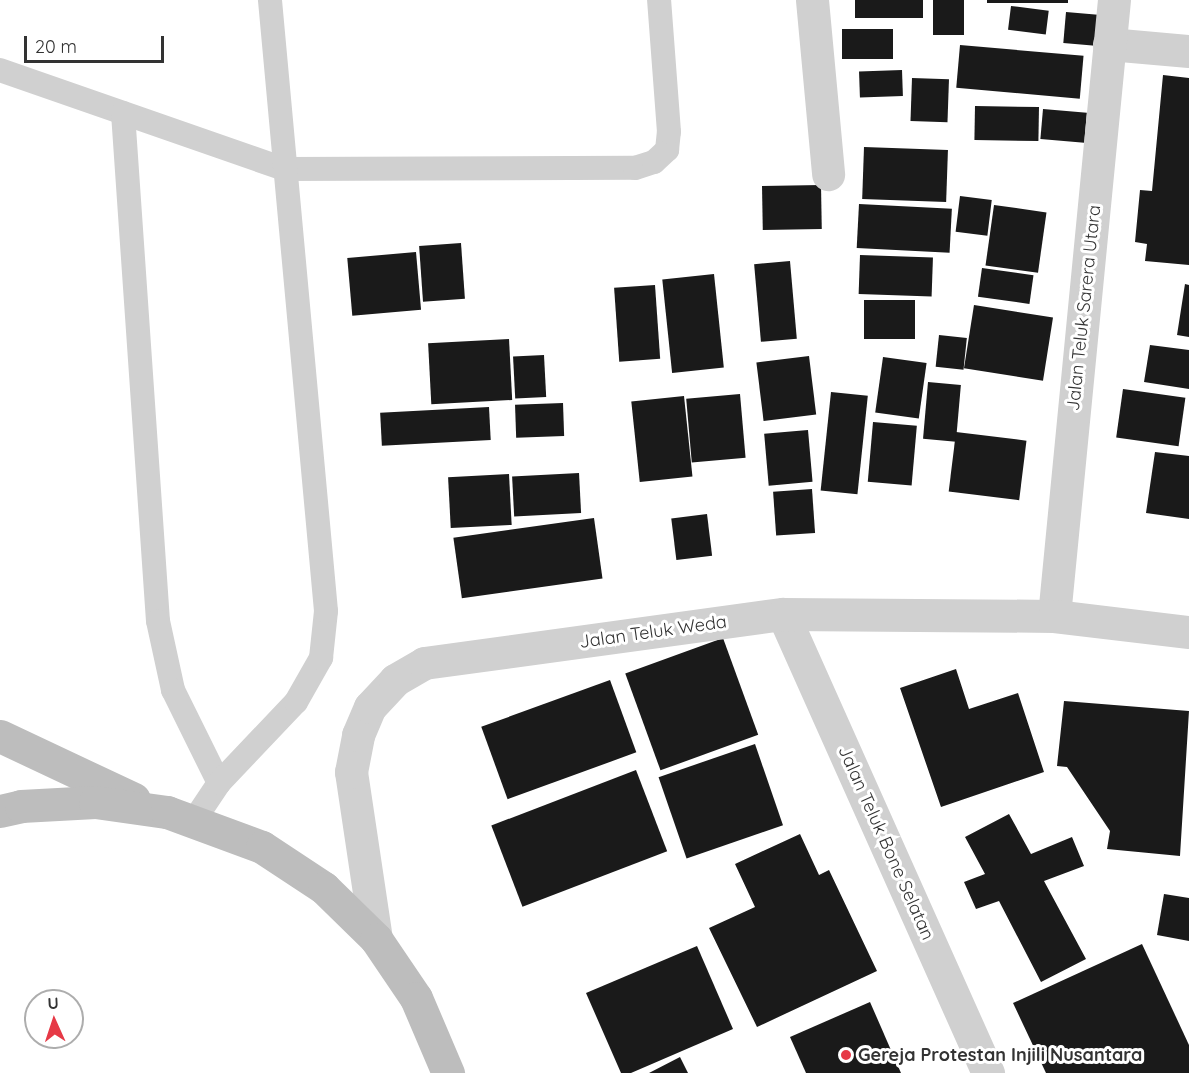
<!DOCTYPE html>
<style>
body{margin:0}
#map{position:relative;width:1189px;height:1073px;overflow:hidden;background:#fff;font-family:Quicksand,sans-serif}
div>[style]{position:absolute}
.building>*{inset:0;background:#1a1a1a;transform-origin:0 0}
.lane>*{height:24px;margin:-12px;padding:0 12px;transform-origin:12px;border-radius:12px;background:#d0d0d0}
.street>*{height:33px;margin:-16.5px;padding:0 16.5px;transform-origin:16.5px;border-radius:16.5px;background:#d0d0d0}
.secondary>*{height:33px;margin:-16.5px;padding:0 16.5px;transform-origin:16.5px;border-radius:16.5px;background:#bdbdbd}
.dots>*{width:16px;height:16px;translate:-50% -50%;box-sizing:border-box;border:3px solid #fff;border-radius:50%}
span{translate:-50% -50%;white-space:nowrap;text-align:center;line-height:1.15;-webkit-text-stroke:6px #fff;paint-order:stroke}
.street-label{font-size:18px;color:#333}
.poi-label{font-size:18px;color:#333;font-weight:700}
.left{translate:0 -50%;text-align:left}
.north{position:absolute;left:24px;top:989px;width:60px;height:60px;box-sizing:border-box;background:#fff;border:2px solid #adadad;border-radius:50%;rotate:357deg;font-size:16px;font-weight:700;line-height:24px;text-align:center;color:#333}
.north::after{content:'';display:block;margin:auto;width:21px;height:27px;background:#e63946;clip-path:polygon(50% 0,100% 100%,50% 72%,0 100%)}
.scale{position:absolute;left:24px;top:36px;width:140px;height:27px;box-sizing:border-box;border:3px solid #333;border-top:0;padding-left:8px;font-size:18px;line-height:21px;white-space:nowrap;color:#333;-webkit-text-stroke:4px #fff;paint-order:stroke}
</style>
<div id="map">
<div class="building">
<i style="left:855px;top:0;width:68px;height:18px"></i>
<i style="left:933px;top:0;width:31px;height:35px"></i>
<i style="left:987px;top:0;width:81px;height:3px"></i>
<i style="left:1011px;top:6px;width:38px;height:24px;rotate:7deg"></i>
<i style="left:1066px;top:12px;width:32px;height:31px;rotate:5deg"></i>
<i style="left:842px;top:29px;width:51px;height:30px"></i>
<i style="left:960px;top:45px;width:124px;height:43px;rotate:5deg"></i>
<i style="left:902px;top:70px;width:26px;height:43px;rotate:88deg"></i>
<i style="clip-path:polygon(1163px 75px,1189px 78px,1189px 265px,1145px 261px,1147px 244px,1135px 242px,1140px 190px,1152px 191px)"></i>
<i style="left:912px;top:78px;width:37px;height:43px;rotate:2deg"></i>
<i style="left:975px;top:106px;width:64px;height:34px;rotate:1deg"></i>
<i style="left:1043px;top:109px;width:44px;height:30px;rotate:5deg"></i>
<i style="left:864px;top:147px;width:84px;height:52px;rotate:2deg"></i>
<i style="left:821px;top:185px;width:44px;height:59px;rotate:89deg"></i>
<i style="left:960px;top:196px;width:32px;height:36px;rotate:7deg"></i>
<i style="left:859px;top:204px;width:93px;height:44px;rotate:3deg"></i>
<i style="left:994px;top:205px;width:53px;height:61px;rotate:8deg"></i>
<i style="left:461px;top:243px;width:56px;height:42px;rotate:86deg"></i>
<i style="left:416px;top:252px;width:58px;height:69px;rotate:85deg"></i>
<i style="left:860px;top:255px;width:73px;height:39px;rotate:2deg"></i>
<i style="left:790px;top:261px;width:78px;height:36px;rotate:85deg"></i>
<i style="left:982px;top:268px;width:52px;height:29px;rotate:8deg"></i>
<i style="left:714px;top:274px;width:94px;height:52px;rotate:84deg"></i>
<i style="clip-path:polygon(1185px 284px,1189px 285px,1189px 337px,1177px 335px)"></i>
<i style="left:655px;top:285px;width:74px;height:41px;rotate:86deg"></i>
<i style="left:864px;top:300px;width:51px;height:39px"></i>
<i style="left:974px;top:305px;width:80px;height:64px;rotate:9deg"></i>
<i style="left:939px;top:335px;width:28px;height:32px;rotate:6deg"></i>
<i style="left:509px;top:339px;width:61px;height:81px;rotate:87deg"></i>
<i style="clip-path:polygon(1150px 345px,1189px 350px,1189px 389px,1144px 382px)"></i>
<i style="left:544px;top:355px;width:42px;height:31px;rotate:87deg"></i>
<i style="left:809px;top:356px;width:59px;height:53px;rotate:83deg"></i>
<i style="left:883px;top:357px;width:44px;height:56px;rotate:8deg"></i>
<i style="left:928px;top:382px;width:33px;height:57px;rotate:5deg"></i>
<i style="left:1123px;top:389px;width:63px;height:49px;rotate:8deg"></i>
<i style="left:831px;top:392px;width:37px;height:99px;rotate:6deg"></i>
<i style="left:740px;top:394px;width:64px;height:54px;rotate:85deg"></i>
<i style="left:684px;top:396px;width:81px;height:53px;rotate:84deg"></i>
<i style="left:563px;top:403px;width:33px;height:48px;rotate:88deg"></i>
<i style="left:489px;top:407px;width:33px;height:109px;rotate:87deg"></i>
<i style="left:873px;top:422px;width:44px;height:60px;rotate:5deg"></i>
<i style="left:808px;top:430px;width:52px;height:44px;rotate:85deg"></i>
<i style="left:956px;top:432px;width:71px;height:60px;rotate:7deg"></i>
<i style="clip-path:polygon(1155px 452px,1189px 456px,1189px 519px,1146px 513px)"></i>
<i style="left:579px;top:473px;width:40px;height:67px;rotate:87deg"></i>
<i style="left:509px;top:474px;width:51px;height:61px;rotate:87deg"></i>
<i style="left:812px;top:489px;width:44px;height:39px;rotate:86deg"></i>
<i style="left:707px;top:514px;width:42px;height:36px;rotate:83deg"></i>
<i style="left:594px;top:518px;width:61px;height:142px;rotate:82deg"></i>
<i style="left:723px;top:638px;width:103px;height:104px;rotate:70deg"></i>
<i style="clip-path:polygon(956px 669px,969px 709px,1018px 693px,1044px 772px,941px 807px,900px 688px)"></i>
<i style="left:610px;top:680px;width:77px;height:137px;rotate:70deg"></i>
<i style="clip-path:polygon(1064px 701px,1189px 711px,1180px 856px,1107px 849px,1110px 831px,1067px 767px,1057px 766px)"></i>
<i style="left:755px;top:744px;width:86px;height:102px;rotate:71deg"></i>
<i style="left:636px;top:770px;width:87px;height:155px;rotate:69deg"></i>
<i style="clip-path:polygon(1009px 814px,1031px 854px,1072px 837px,1084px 866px,1044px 881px,1086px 959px,1041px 982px,999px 901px,976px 909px,964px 882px,985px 874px,965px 837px)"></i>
<i style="clip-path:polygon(800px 834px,819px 875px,829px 870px,877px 971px,757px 1027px,709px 928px,755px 907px,735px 864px)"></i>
<i style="clip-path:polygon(1164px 894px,1189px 898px,1189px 941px,1157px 935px)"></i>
<i style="clip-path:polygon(1142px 944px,1189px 1045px,1189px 1073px,1046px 1073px,1013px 1003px)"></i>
<i style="clip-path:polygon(697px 946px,733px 1029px,631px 1073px,621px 1073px,586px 993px)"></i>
<i style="clip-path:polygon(870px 1002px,901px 1073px,806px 1073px,790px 1037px)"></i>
<i style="clip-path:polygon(680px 1057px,688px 1073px,649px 1073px)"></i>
</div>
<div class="lane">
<i style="left:0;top:70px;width:301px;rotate:19.2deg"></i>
<i style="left:284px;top:169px;width:351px;rotate:-0.2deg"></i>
<i style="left:635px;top:168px;width:20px;rotate:-18deg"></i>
<i style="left:654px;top:162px;width:18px;rotate:-43deg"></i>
<i style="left:667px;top:150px;width:18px;rotate:-84deg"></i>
<i style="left:669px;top:132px;width:132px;rotate:-94.3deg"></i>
<i style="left:123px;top:113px;width:509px;rotate:86.06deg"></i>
<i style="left:158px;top:621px;width:71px;rotate:77.7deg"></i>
<i style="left:173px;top:690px;width:104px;rotate:63.7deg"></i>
<i style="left:195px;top:819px;width:43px;rotate:-56.3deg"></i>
<i style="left:219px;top:783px;width:112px;rotate:-46.5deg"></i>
<i style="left:296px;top:702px;width:51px;rotate:-60.4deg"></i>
<i style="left:321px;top:658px;width:47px;rotate:-83.9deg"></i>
<i style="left:326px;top:611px;width:614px;rotate:-95.24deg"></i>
</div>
<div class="street">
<i style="left:812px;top:0;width:175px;rotate:84.7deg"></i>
<i style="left:1109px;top:44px;width:80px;rotate:5deg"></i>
<i style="left:783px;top:614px;width:503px;rotate:65.93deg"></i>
<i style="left:1054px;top:616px;width:619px;rotate:-84.44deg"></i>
<i style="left:376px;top:939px;width:169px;rotate:-98.5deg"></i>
<i style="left:351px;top:772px;width:38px;rotate:-79deg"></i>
<i style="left:358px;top:735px;width:30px;rotate:-67deg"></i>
<i style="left:370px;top:707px;width:37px;rotate:-47deg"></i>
<i style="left:395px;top:680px;width:34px;rotate:-30deg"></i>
<i style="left:424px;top:663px;width:362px;rotate:-7.8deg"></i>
<i style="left:783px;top:614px;width:271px;rotate:0.4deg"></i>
<i style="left:1054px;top:616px;width:136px;rotate:6.8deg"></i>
</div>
<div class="secondary">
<i style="left:0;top:736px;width:148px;rotate:25.2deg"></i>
<i style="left:0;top:811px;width:22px;rotate:-13deg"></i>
<i style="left:21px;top:806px;width:74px;rotate:-3.1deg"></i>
<i style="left:95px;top:802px;width:73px;rotate:7.9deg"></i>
<i style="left:167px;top:812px;width:101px;rotate:20.2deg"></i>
<i style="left:262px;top:847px;width:74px;rotate:33.5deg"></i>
<i style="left:324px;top:888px;width:73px;rotate:44.4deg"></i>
<i style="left:376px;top:939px;width:71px;rotate:55.9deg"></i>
<i style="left:416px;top:998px;width:82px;rotate:66.9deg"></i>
</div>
<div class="dots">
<i style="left:846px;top:1055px;background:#e63946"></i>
</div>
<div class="street-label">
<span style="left:1084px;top:308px;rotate:-84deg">Jalan Teluk Sarera Utara</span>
<span style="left:653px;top:632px;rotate:-8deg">Jalan Teluk Weda</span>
<span style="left:886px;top:843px;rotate:66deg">Jalan Teluk Bone Selatan</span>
</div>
<div class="poi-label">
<span class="left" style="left:858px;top:1055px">Gereja Protestan Injili Nusantara</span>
</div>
<div class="north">U</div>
<div class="scale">20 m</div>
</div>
